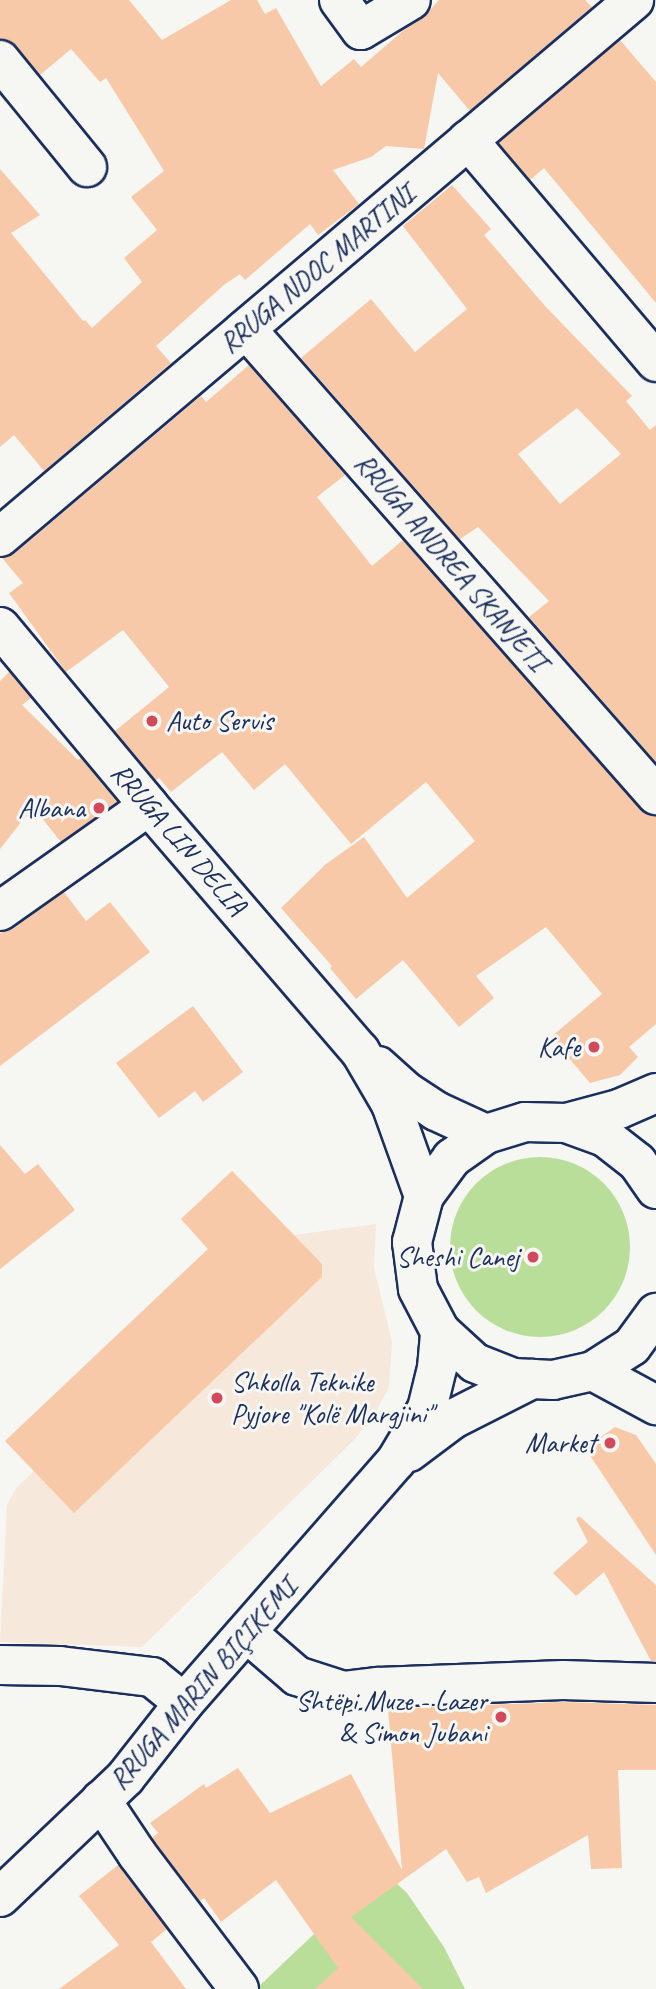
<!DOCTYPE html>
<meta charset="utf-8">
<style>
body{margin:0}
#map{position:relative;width:656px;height:1989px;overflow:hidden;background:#f6f6f2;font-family:Caveat,sans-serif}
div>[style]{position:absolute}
.built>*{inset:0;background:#f7e8dc}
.green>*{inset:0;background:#b9de99}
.round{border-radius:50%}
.building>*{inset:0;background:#f8c9a8}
.roads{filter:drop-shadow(2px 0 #1b2f5e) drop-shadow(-2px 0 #1b2f5e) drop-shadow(0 2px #1b2f5e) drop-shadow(0 -2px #1b2f5e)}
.minor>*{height:38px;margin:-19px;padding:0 19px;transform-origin:19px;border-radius:19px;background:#f6f6f2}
.major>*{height:38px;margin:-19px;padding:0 19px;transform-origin:19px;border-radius:19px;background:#f6f6f2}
.dots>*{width:19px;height:19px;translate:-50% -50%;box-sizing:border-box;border:4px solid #f6f6f2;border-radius:50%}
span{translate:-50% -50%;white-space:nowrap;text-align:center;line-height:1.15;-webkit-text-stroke:6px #f6f6f2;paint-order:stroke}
.street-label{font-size:28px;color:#1b2f5e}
.poi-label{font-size:28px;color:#1b2f5e}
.left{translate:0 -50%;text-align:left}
.right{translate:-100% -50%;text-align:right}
</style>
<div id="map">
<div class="built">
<i style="clip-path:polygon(233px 1171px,294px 1235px,376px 1224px,374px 1268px,392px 1342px,389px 1387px,377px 1410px,353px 1441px,142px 1647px,0 1642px,7px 1505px,16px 1488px,34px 1471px,5px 1441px,208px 1249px,181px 1219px)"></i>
</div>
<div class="green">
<i class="round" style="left:450px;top:1157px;width:180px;height:180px"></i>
<i style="clip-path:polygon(395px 1882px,407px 1893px,444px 1947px,465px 1989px,256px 1989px,314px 1934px)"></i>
</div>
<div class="building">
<i style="clip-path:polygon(0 0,129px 0,162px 40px,231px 0,257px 0,265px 14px,276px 8px,321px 86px,354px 59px,361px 67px,404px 30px,423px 18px,439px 0,585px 0,592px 7px,470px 111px,438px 73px,424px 149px,386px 146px,371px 157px,333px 170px,359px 204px,318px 235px,310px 224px,245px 280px,240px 274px,225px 284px,156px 346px,171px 363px,44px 471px,14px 435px,0 447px,0 169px,40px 215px,11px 233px,83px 321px,85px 320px,92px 328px,142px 282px,124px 258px,157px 230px,131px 197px,164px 171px,106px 78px,100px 82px,71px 49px,40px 75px,16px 46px,0 39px)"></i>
<i style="clip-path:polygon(620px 40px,656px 82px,656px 303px,544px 168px,530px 180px,499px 143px)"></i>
<i style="clip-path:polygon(evenodd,452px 185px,491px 229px,484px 235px,545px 306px,632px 396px,626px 401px,650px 430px,656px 425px,656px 762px,529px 617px,549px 601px,478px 527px,460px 539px,301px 358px,371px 299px,415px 352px,467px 309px,403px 226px,452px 185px,577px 408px,621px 454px,560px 504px,518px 454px,577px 408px)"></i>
<i style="clip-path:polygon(249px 365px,345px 475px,317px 497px,372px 566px,403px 540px,640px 809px,656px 816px,656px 1024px,629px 1047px,638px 1057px,620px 1075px,590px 1083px,551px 1037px,602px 994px,546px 927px,476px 976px,494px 998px,459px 1027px,403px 960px,356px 999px,330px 968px,332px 966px,281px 908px,326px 864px,364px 837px,407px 898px,475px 841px,426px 782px,351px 844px,285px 764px,254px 790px,222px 752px,171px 792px,159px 778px,156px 780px,115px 731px,169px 687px,123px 630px,66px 672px,9px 593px,23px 583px,2px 558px,14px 554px,201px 396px,206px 402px)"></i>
<i style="clip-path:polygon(9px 672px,31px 698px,22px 705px,78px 760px,81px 758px,117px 802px,61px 842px,33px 807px,0 849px,0 681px)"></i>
<i style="clip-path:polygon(64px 892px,86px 921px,110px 902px,150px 952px,0 1066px,0 933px,13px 929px)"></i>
<i style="clip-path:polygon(193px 1006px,243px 1072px,203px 1102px,195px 1091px,159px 1118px,116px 1063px)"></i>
<i style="clip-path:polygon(0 1145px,25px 1174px,38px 1164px,75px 1210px,0 1269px)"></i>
<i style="clip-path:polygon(232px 1171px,322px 1264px,322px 1277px,74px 1513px,5px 1441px,208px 1249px,181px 1219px)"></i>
<i style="clip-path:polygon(615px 1427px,636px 1435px,656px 1464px,656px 1555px,585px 1448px)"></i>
<i style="clip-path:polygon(579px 1516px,656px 1585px,656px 1661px,651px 1661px,604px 1572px,576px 1596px,553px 1573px,588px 1542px,576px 1519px)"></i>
<i style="clip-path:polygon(563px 1702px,656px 1705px,656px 1770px,618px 1770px,622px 1868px,591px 1869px,588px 1835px,486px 1893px,479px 1877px,467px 1882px,446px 1849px,351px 1917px,423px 1989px,315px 1989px,338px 1968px,276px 1880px,221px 1922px,204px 1898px,200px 1901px,152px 1838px,158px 1833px,150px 1823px,204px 1784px,206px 1788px,238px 1768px,270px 1813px,351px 1774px,402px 1870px,388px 1709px)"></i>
<i style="clip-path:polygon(118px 1865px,167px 1929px,151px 1942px,186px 1989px,59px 1989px,119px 1945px,79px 1896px)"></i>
</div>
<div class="roads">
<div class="minor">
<i style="left:339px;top:0;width:37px;rotate:54deg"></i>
<i style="left:361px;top:30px;width:58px;rotate:-31deg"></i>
<i style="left:0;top:60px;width:138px;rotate:50.9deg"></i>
<i style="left:468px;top:140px;width:291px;rotate:49.7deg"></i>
<i style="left:246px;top:329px;width:621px;rotate:48.66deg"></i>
<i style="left:0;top:537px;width:831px;rotate:-40.26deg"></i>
<i style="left:0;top:911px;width:182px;rotate:-35.2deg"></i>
<i style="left:247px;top:1633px;width:66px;rotate:40.7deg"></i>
<i style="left:297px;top:1676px;width:48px;rotate:18.1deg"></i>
<i style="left:343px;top:1691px;width:35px;rotate:-7deg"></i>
<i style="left:378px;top:1687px;width:185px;rotate:-2.2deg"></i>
<i style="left:563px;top:1680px;width:93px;rotate:1.8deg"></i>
<i style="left:0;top:1665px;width:60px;rotate:1deg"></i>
<i style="left:60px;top:1666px;width:93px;rotate:6.8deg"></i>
<i style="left:152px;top:1677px;width:41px;rotate:39.1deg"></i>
<i style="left:101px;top:1800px;width:65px;rotate:56.3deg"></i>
<i style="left:137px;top:1854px;width:169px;rotate:52.9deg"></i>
</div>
<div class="major">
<i style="left:0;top:627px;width:233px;rotate:50.2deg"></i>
<i style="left:149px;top:806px;width:323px;rotate:49.3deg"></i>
<i style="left:360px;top:1051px;width:61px;rotate:59.7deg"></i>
<i style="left:391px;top:1104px;width:98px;rotate:70.3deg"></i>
<i style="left:378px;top:1066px;width:39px;rotate:42deg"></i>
<i style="left:407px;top:1092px;width:35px;rotate:33deg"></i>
<i style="left:436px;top:1111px;width:55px;rotate:24.7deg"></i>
<i style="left:566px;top:1123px;width:55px;rotate:-14.8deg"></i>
<i style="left:619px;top:1109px;width:40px;rotate:-23.4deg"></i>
<i style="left:656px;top:1189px;width:33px;rotate:-125deg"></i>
<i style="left:637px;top:1162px;width:41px;rotate:-142deg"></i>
<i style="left:605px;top:1137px;width:41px;rotate:-160.3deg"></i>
<i style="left:566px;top:1123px;width:41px;rotate:-178.6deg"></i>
<i style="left:525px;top:1122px;width:41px;rotate:162.9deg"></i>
<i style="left:486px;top:1134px;width:42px;rotate:144.8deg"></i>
<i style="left:452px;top:1158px;width:47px;rotate:126.4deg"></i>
<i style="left:424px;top:1196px;width:48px;rotate:104.6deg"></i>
<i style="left:412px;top:1242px;width:47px;rotate:82.7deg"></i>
<i style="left:418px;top:1289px;width:47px;rotate:62.4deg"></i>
<i style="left:440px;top:1331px;width:47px;rotate:42.4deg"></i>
<i style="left:475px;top:1363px;width:41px;rotate:21.5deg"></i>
<i style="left:513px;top:1378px;width:40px;rotate:2.9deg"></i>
<i style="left:553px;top:1380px;width:41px;rotate:-12.7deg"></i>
<i style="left:593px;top:1371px;width:46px;rotate:-32.7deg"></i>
<i style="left:632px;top:1346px;width:41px;rotate:-54deg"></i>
<i style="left:593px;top:1371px;width:72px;rotate:28.4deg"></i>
<i style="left:409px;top:1452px;width:55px;rotate:-36.9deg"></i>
<i style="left:453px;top:1419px;width:89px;rotate:-26.9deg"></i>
<i style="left:0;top:1897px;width:173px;rotate:-43.6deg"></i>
<i style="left:125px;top:1778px;width:95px;rotate:-51.8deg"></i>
<i style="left:184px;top:1703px;width:322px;rotate:-48.8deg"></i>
<i style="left:396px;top:1461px;width:61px;rotate:-59.2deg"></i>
<i style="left:427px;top:1409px;width:42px;rotate:-76.3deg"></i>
<i style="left:437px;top:1368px;width:37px;rotate:-85deg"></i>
</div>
</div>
<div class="dots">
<i style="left:152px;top:721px;background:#d1495b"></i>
<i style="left:99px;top:808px;background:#d1495b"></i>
<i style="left:594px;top:1047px;background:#d1495b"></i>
<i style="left:533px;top:1257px;background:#d1495b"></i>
<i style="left:217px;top:1398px;background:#d1495b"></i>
<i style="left:610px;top:1443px;background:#d1495b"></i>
<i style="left:501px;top:1717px;background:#d1495b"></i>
</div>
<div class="street-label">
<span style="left:317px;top:269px;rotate:-40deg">RRUGA NDOC MARTINI</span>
<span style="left:451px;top:562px;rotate:49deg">RRUGA ANDREA SKANJETI</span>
<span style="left:179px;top:839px;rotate:49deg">RRUGA LIN DELIA</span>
<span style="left:203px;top:1684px;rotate:-49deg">RRUGA MARIN BIÇIKEMI</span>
</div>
<div class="poi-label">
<span class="left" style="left:166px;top:721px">Auto Servis</span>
<span class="right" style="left:85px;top:808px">Albana</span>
<span class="right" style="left:580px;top:1047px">Kafe</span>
<span class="right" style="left:519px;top:1257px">Sheshi Canej</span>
<span class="left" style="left:231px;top:1398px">Shkolla Teknike<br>Pyjore "Kolë Margjini"</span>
<span class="right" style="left:596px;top:1443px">Market</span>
<span class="right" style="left:487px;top:1717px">Shtëpi Muze - Lazer<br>&amp; Simon Jubani</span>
</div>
</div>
